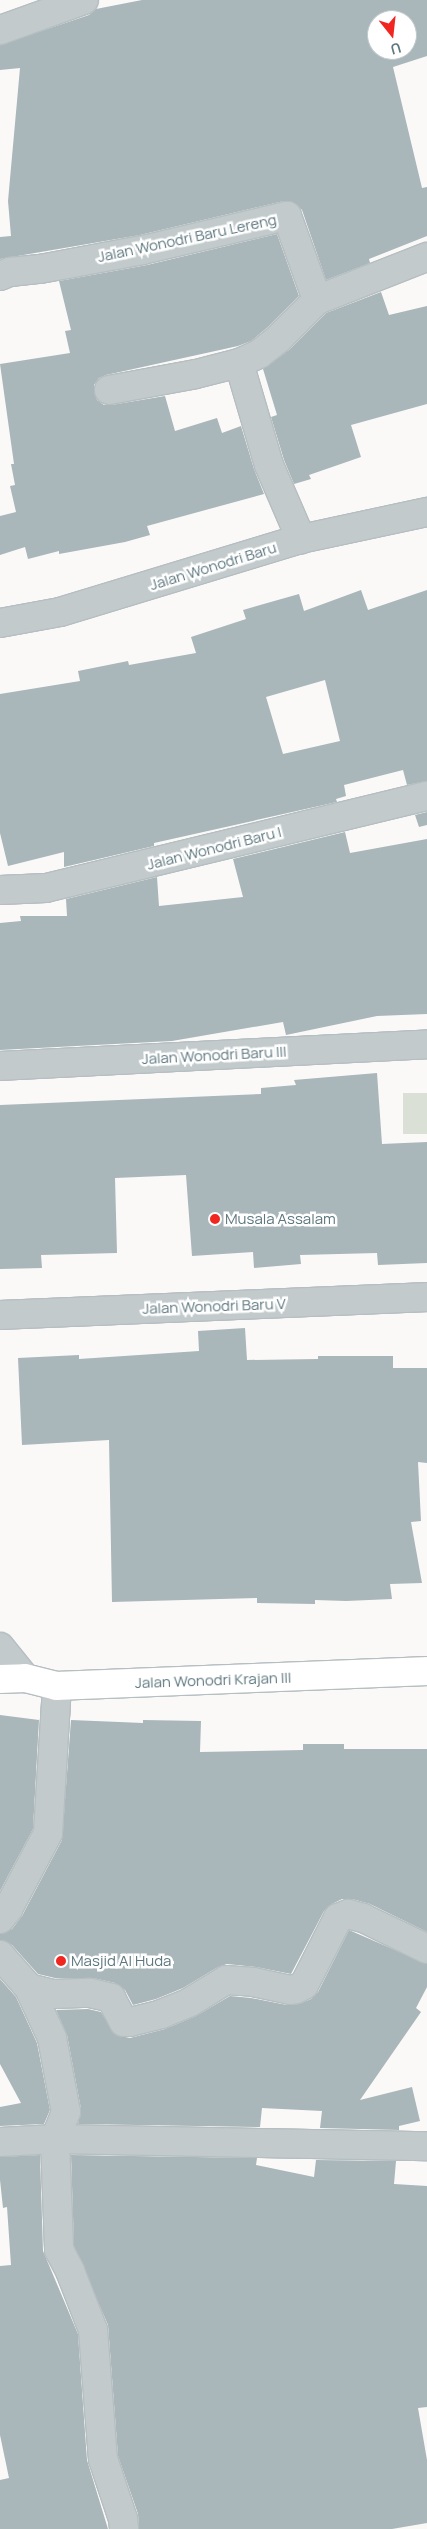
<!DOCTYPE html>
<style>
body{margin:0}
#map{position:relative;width:427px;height:2529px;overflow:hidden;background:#faf9f7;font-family:Manrope,sans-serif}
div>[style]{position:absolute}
.green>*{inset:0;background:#dbe0d6;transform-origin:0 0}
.building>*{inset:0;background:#a9b6ba}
.roads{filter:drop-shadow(1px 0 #b5bec1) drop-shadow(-1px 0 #b5bec1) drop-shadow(0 1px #b5bec1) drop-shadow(0 -1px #b5bec1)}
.minor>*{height:28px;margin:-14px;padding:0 14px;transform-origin:14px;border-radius:14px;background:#c2cacc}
.tertiary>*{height:28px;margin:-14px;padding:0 14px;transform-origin:14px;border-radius:14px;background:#c2cacc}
.secondary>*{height:28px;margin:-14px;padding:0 14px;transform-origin:14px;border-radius:14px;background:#fff}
.dots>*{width:14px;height:14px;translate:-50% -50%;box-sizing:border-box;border:2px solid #fff;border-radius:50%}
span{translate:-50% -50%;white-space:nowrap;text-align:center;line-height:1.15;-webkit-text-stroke:5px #fff;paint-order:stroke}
.street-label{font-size:15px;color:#5e777f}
.poi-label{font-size:15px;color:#5e777f}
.left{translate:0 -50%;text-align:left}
.north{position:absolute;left:367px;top:10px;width:50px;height:50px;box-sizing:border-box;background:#fff;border:1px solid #bfc9cc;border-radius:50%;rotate:164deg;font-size:14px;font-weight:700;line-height:20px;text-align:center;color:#5e777f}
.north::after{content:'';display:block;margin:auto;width:18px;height:22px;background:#f12620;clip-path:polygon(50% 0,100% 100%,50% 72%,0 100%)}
</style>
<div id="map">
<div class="green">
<i style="left:427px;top:1093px;width:41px;height:24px;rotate:90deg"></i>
</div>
<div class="building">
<i style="clip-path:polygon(evenodd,142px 0,427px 0,427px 56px,393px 67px,422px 188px,427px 187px,427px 236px,369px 259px,370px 263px,326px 280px,302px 210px,291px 201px,284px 201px,140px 235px,0 259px,0 237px,11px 236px,8px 201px,20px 68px,0 70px,0 45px,89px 15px,96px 9px,142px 0,377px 20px,407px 20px,407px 50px,377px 50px,377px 20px)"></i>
<i style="clip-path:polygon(277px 234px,299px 296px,268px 327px,251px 341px,238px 346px,106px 375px,99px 378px,94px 385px,94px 392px,97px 400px,104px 405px,111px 405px,165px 396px,175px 431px,217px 418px,222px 433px,241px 426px,254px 469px,264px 494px,147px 526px,150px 535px,125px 542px,59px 554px,59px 551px,28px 559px,25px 547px,0 555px,0 516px,16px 512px,10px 486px,15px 485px,11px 464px,14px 464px,0 364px,70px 353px,65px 331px,71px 330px,59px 281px,147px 265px)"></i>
<i style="clip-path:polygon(381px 292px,389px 315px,427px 306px,427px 404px,351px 425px,361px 457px,309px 475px,311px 479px,294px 484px,284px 460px,271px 417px,277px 415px,263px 369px,289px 350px,326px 313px)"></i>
<i style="clip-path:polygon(evenodd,361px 590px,368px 610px,427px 590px,427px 781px,407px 785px,403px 770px,344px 785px,346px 796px,336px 799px,337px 802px,154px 843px,154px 846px,64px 867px,64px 852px,8px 866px,0 833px,0 694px,80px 681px,78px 671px,128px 661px,129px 665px,196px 653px,191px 637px,246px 619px,243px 610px,299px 594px,304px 611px,361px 590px,325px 680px,340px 741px,283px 754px,266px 697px,325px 680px)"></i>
<i style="clip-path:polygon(427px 812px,427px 825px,419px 827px,415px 815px)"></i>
<i style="clip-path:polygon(345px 832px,350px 853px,427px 839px,427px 1014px,377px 1016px,286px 1035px,283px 1022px,172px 1041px,0 1050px,0 923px,21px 921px,20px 916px,67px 916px,66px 899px,157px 877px,159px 906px,243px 897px,233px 859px)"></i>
<i style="clip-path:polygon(377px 1073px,382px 1144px,427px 1142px,427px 1263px,378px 1265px,377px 1253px,300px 1255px,301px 1264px,254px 1268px,253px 1252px,192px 1256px,186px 1175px,115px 1178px,117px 1253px,41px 1255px,42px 1268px,0 1269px,0 1105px,261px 1094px,261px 1088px,296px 1085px,294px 1080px)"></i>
<i style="clip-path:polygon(245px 1328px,247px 1360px,318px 1359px,318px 1356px,393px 1356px,393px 1368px,427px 1368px,427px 1463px,418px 1462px,421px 1521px,411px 1522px,422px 1583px,390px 1584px,392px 1599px,346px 1601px,315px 1600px,315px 1604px,257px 1603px,257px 1598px,112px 1602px,109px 1440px,22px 1445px,18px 1358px,79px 1355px,79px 1359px,199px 1351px,198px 1331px)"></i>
<i style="clip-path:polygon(0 1715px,39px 1720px,33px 1829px,0 1891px)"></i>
<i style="clip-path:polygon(71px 1720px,143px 1723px,143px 1720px,201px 1721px,200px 1752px,303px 1750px,303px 1744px,344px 1744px,344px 1749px,427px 1749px,427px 1932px,370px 1904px,352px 1899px,342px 1899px,332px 1904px,324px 1911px,291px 1974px,256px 1967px,227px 1964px,218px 1967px,183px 1988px,156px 1999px,133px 2005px,125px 1990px,115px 1983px,93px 1978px,55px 1978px,38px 1974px,12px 1945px,0 1940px,0 1934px,12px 1929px,22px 1916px,62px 1840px)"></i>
<i style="clip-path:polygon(349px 1930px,427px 1964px,427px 1987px,416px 2008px,421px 2012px,360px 2100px,412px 2087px,420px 2121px,399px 2126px,399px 2130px,320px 2128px,322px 2111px,262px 2108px,260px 2127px,78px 2124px,81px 2109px,67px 2035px,56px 2010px,88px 2009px,101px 2012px,116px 2035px,130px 2038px,165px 2029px,196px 2016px,230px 1996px,251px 1998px,287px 2005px,299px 2004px,311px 1999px,318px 1992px)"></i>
<i style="clip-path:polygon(0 1979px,16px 1997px,37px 2043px,50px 2110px,44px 2124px,0 2126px,0 2107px,21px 2103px,0 2064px)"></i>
<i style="clip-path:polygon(40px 2155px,43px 2251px,78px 2334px,87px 2460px,108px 2529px,0 2529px,0 2480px,9px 2478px,0 2435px,0 2266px,11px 2265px,7px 2207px,3px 2208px,0 2180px,0 2157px)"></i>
<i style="clip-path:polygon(71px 2155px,257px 2158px,256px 2165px,314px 2177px,316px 2160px,396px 2161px,394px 2184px,427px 2186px,427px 2407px,418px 2408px,427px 2460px,427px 2523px,392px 2529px,139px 2529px,138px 2514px,118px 2456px,108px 2325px,74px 2246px)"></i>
</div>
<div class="roads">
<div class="minor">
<i style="left:0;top:30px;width:89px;rotate:-19.7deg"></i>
<i style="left:0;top:276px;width:11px;rotate:-22deg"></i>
<i style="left:10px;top:272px;width:30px;rotate:-6deg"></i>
<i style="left:40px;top:269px;width:105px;rotate:-10.5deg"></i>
<i style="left:143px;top:250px;width:148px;rotate:-13.3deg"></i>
<i style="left:287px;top:216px;width:89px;rotate:70.3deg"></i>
<i style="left:239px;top:363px;width:106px;rotate:73.6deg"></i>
<i style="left:269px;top:465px;width:81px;rotate:66.6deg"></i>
<i style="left:109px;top:390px;width:88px;rotate:-10.4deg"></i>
<i style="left:196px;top:374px;width:44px;rotate:-14.3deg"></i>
<i style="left:239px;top:363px;width:22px;rotate:-24deg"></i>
<i style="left:259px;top:354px;width:24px;rotate:-38deg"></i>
<i style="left:278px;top:339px;width:55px;rotate:-45deg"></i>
<i style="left:317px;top:300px;width:118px;rotate:-21.4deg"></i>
<i style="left:0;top:890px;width:46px;rotate:-2.5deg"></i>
<i style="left:46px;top:888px;width:392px;rotate:-13.6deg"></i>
<i style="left:0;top:1066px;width:428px;rotate:-2.9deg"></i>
<i style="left:0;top:1315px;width:427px;rotate:-2.4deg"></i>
<i style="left:0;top:1647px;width:40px;rotate:51deg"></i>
<i style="left:0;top:1919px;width:13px;rotate:-51deg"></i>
<i style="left:8px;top:1909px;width:86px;rotate:-62.2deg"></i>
<i style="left:48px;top:1833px;width:147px;rotate:-86.5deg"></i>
<i style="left:0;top:1955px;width:44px;rotate:48.7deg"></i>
<i style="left:29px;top:1988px;width:25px;rotate:14deg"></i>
<i style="left:53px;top:1994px;width:37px;rotate:-2deg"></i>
<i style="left:90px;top:1993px;width:22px;rotate:13deg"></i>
<i style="left:111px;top:1998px;width:27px;rotate:62deg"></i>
<i style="left:124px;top:2022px;width:6px"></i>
<i style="left:130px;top:2022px;width:32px;rotate:-14deg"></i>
<i style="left:161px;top:2014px;width:31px;rotate:-22deg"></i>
<i style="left:190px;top:2002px;width:42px;rotate:-31.4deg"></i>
<i style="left:226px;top:1980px;width:27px;rotate:4deg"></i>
<i style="left:253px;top:1982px;width:38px;rotate:12deg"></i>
<i style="left:290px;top:1990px;width:6px;rotate:-9deg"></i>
<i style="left:296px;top:1989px;width:9px;rotate:-27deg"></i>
<i style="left:304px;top:1985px;width:75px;rotate:-63.1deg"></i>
<i style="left:338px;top:1918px;width:11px;rotate:-22deg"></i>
<i style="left:348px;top:1914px;width:16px;rotate:15deg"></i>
<i style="left:363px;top:1918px;width:71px;rotate:25.8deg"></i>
<i style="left:29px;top:1988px;width:55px;rotate:65.3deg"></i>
<i style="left:52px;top:2038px;width:75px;rotate:79.3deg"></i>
<i style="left:66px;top:2112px;width:29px;rotate:112deg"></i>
<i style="left:55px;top:2139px;width:111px;rotate:87.9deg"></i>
<i style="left:59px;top:2250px;width:24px;rotate:62deg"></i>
<i style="left:70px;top:2271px;width:63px;rotate:68.7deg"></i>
<i style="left:93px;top:2330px;width:129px;rotate:85.6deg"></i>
<i style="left:103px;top:2459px;width:63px;rotate:71.6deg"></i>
<i style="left:123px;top:2519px;width:10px;rotate:84deg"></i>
<i style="left:0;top:2142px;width:55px;rotate:-3.1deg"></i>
<i style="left:55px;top:2139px;width:372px;rotate:1.1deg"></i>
</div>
<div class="tertiary">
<i style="left:0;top:623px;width:61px;rotate:-10.4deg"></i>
<i style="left:60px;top:612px;width:252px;rotate:-16.9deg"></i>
<i style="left:301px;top:539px;width:129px;rotate:-12.1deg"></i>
</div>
<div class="secondary">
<i style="left:0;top:1679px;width:25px;rotate:-2deg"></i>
<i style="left:25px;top:1678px;width:33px;rotate:14deg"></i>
<i style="left:57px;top:1686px;width:370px;rotate:-2.3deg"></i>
</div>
</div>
<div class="dots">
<i style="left:215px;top:1219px;background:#f12620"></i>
<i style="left:61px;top:1961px;background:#f12620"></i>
</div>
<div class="street-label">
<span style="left:187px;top:238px;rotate:-12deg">Jalan Wonodri Baru Lereng</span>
<span style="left:213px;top:566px;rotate:-17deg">Jalan Wonodri Baru</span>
<span style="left:214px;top:848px;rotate:-14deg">Jalan Wonodri Baru I</span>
<span style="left:214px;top:1055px;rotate:-3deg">Jalan Wonodri Baru III</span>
<span style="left:214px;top:1306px;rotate:-2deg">Jalan Wonodri Baru V</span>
<span style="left:213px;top:1680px;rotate:-2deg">Jalan Wonodri Krajan III</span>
</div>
<div class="poi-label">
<span class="left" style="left:225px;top:1219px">Musala Assalam</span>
<span class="left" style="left:71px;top:1961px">Masjid Al Huda</span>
</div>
<div class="north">U</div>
</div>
